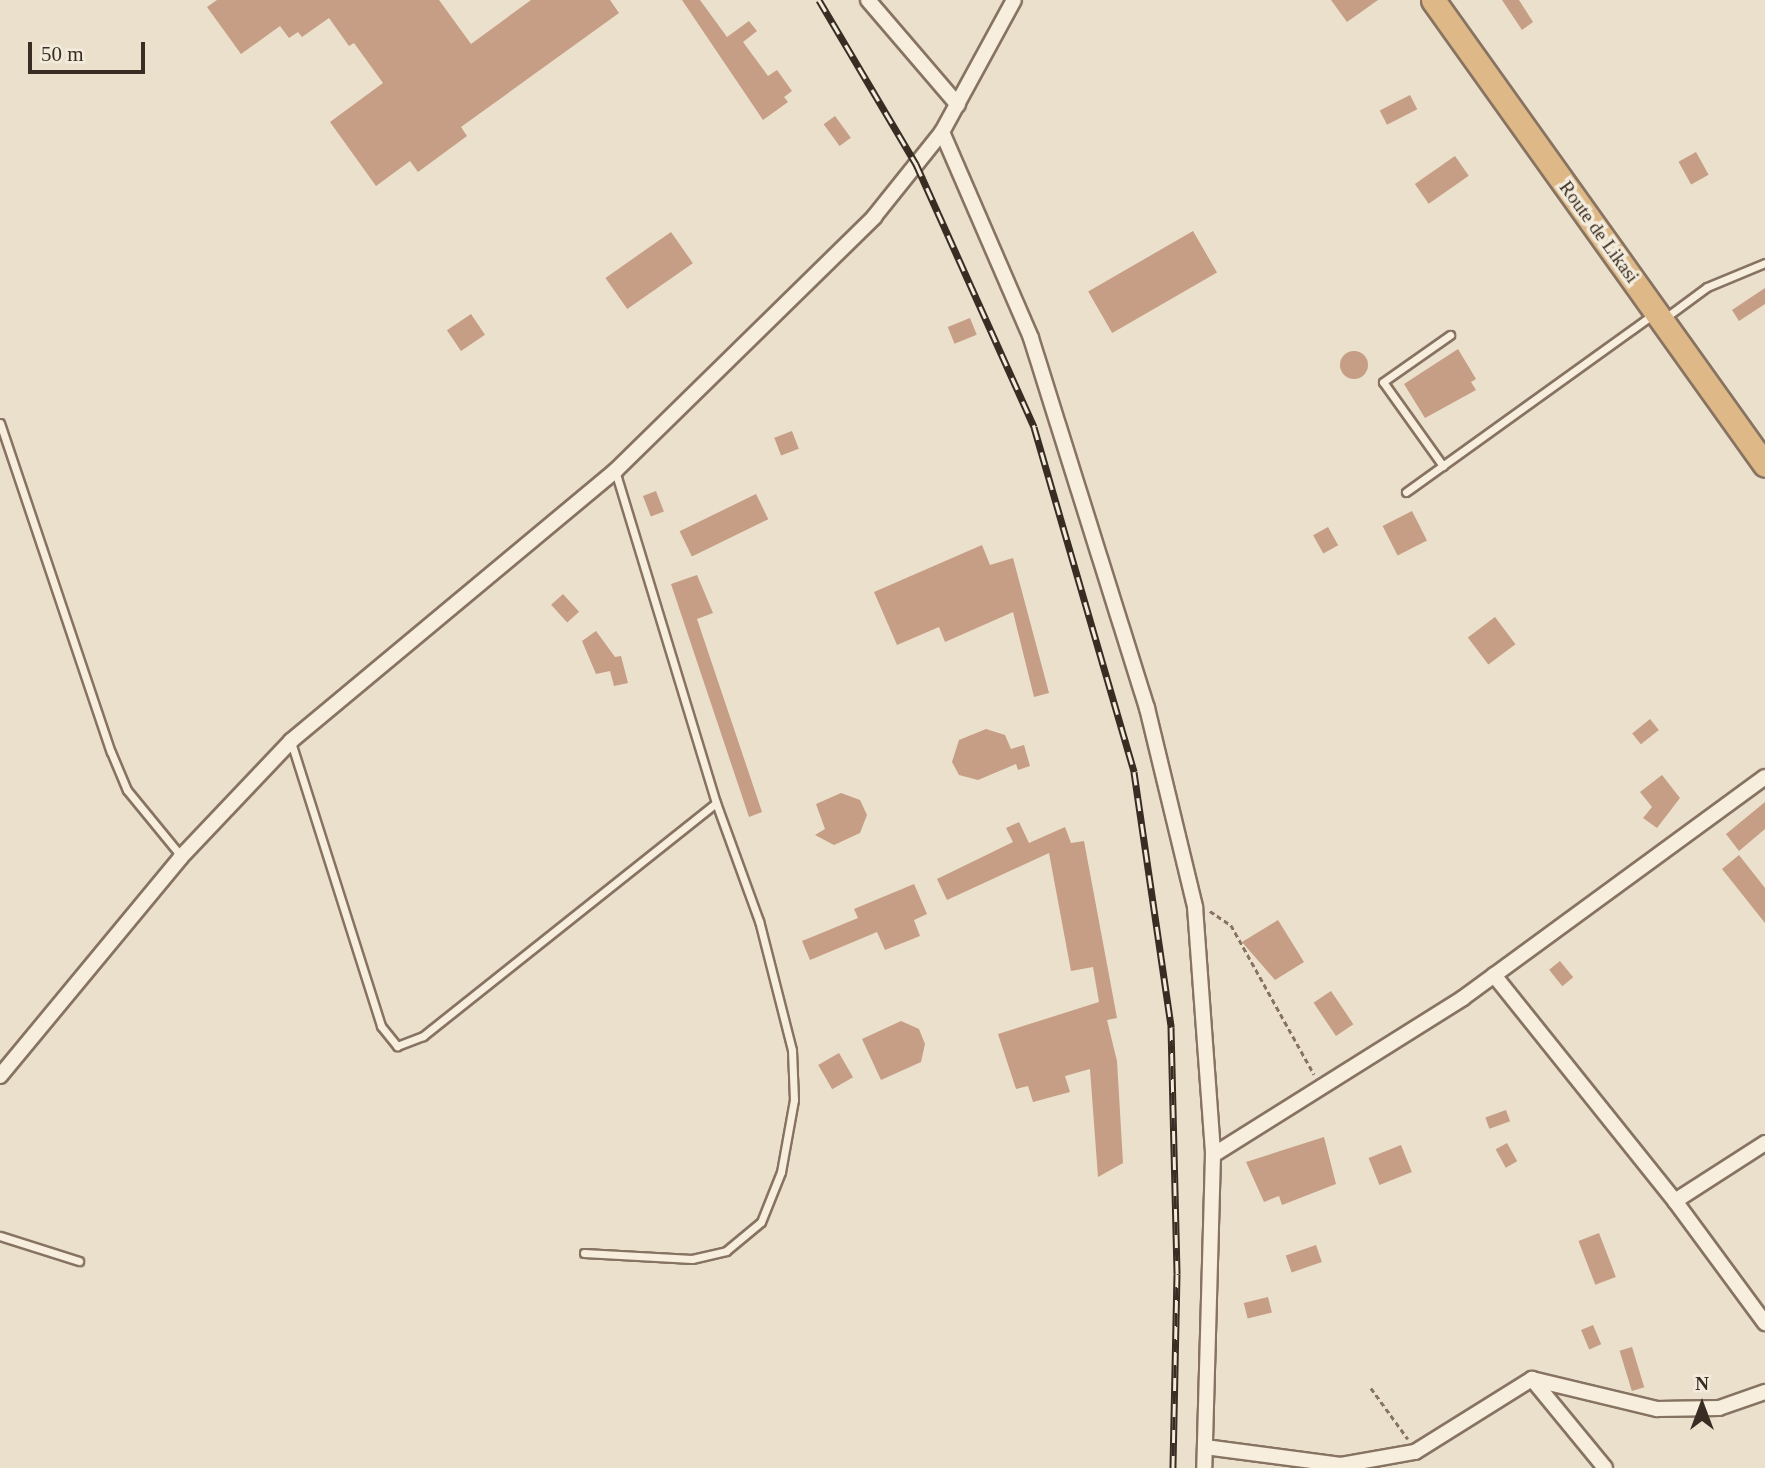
<!DOCTYPE html>
<style>
body{margin:0}
#map{position:relative;width:1765px;height:1468px;overflow:hidden;background:#ebe0cc;font-family:Georgia,serif}
div>[style]{position:absolute}
.building>*{inset:0;background:#c69d85;transform-origin:0 0}
.round{border-radius:50%}
.path>*{height:2.5px;margin-top:-1.25px;transform-origin:0;background:repeating-linear-gradient(90deg,#877361 0 5px,transparent 0 8.5px)}
.roads{filter:drop-shadow(2px 0 #877361) drop-shadow(-2px 0 #877361) drop-shadow(0 2px #877361) drop-shadow(0 -2px #877361)}
.service>*{height:7px;margin:-3.5px;padding:0 3.5px;transform-origin:3.5px;border-radius:3.5px;background:#f7eede}
.minor>*{height:14px;margin:-7px;padding:0 7px;transform-origin:7px;border-radius:7px;background:#f7eede}
.trunk>*{height:23px;margin:-11.5px;padding:0 11.5px;transform-origin:11.5px;border-radius:11.5px;background:#deb887}
.rail>*{height:7px;margin-top:-3.5px;transform-origin:0;background:repeating-linear-gradient(90deg,#f3ebdb 0 13px,#392d23 0 26px);box-sizing:border-box;border-block:2px solid #392d23}
span{translate:-50% -50%;white-space:nowrap;text-align:center;line-height:1.15;-webkit-text-stroke:7px #f3ebdb;paint-order:stroke}
.street-label{font-size:19px;color:#392d23}
.north{position:absolute;left:1667px;top:1370px;width:70px;height:70px;-webkit-text-stroke:5px #f3ebdb;paint-order:stroke;rotate:0deg;font-size:19px;font-weight:700;line-height:28px;text-align:center;color:#392d23}
.north::after{content:'';display:block;margin:auto;width:24px;height:32px;background:#392d23;clip-path:polygon(50% 0,100% 100%,50% 72%,0 100%)}
.scale{position:absolute;left:28px;top:42px;width:117px;height:32px;box-sizing:border-box;border:4px solid #392d23;border-top:0;padding-left:9px;font-size:21px;line-height:24px;white-space:nowrap;color:#392d23;-webkit-text-stroke:5px #f3ebdb;paint-order:stroke}
</style>
<div id="map">
<div class="building">
<i style="clip-path:polygon(217px 0,439px 0,471px 44px,531px 0,610px 0,619px 13px,461px 127px,467px 136px,418px 172px,410px 161px,376px 186px,330px 122px,383px 83px,354px 43px,349px 46px,329px 18px,302px 37px,298px 32px,289px 38px,280px 26px,241px 54px,207px 7px)"></i>
<i style="clip-path:polygon(682px 0,700px 0,727px 37px,749px 21px,757px 31px,743px 42px,768px 76px,777px 70px,792px 91px,784px 97px,788px 102px,763px 120px)"></i>
<i style="clip-path:polygon(1331px 0,1378px 0,1347px 22px)"></i>
<i style="clip-path:polygon(1502px 0,1519px 0,1533px 22px,1522px 30px)"></i>
<i style="left:1410px;top:95px;width:16px;height:34px;rotate:63deg"></i>
<i style="left:835px;top:116px;width:27px;height:14px;rotate:54deg"></i>
<i style="left:1696px;top:152px;width:26px;height:20px;rotate:61deg"></i>
<i style="left:1455px;top:156px;width:24px;height:49px;rotate:55deg"></i>
<i style="left:1193px;top:231px;width:48px;height:121px;rotate:60deg"></i>
<i style="left:671px;top:232px;width:38px;height:80px;rotate:55deg"></i>
<i style="clip-path:polygon(1765px 288px,1765px 304px,1739px 321px,1732px 310px)"></i>
<i style="left:471px;top:314px;width:25px;height:29px;rotate:56deg"></i>
<i style="left:970px;top:318px;width:18px;height:24px;rotate:68deg"></i>
<i style="clip-path:polygon(1458px 349px,1476px 379px,1471px 382px,1476px 390px,1425px 418px,1404px 384px)"></i>
<i class="round" style="left:1340px;top:351px;width:28px;height:28px"></i>
<i style="left:792px;top:431px;width:19px;height:19px;rotate:69deg"></i>
<i style="left:656px;top:491px;width:22px;height:14px;rotate:69deg"></i>
<i style="left:756px;top:494px;width:28px;height:85px;rotate:64deg"></i>
<i style="left:1412px;top:511px;width:33px;height:33px;rotate:63deg"></i>
<i style="left:1328px;top:527px;width:21px;height:17px;rotate:61deg"></i>
<i style="clip-path:polygon(982px 545px,990px 565px,1013px 558px,1049px 693px,1034px 697px,1013px 612px,945px 642px,939px 627px,897px 645px,874px 592px)"></i>
<i style="clip-path:polygon(697px 575px,713px 613px,697px 619px,762px 812px,749px 817px,671px 584px)"></i>
<i style="left:563px;top:594px;width:24px;height:16px;rotate:48deg"></i>
<i style="left:1495px;top:617px;width:34px;height:34px;rotate:53deg"></i>
<i style="clip-path:polygon(596px 631px,615px 657px,621px 656px,628px 683px,614px 686px,610px 671px,596px 674px,582px 641px)"></i>
<i style="left:1650px;top:719px;width:14px;height:23px;rotate:51deg"></i>
<i style="clip-path:polygon(986px 729px,1005px 735px,1011px 749px,1024px 745px,1030px 766px,1018px 770px,1016px 764px,978px 780px,959px 775px,952px 762px,959px 740px)"></i>
<i style="clip-path:polygon(1662px 775px,1680px 798px,1657px 828px,1643px 818px,1652px 807px,1640px 792px)"></i>
<i style="clip-path:polygon(841px 793px,860px 800px,867px 815px,860px 833px,834px 845px,815px 835px,825px 829px,816px 804px)"></i>
<i style="clip-path:polygon(1765px 802px,1765px 829px,1739px 851px,1726px 834px)"></i>
<i style="clip-path:polygon(1019px 822px,1029px 843px,1065px 827px,1071px 843px,1084px 841px,1117px 1018px,1107px 1020px,1117px 1061px,1123px 1163px,1098px 1177px,1090px 1069px,1065px 1076px,1070px 1092px,1033px 1102px,1028px 1086px,1016px 1089px,998px 1034px,1099px 1002px,1093px 967px,1071px 971px,1049px 853px,947px 900px,937px 879px,1013px 842px,1006px 828px)"></i>
<i style="clip-path:polygon(1739px 855px,1765px 888px,1765px 923px,1722px 869px)"></i>
<i style="clip-path:polygon(914px 884px,927px 914px,914px 920px,920px 936px,885px 950px,877px 932px,810px 960px,802px 941px,858px 918px,854px 909px)"></i>
<i style="clip-path:polygon(1278px 920px,1304px 962px,1275px 980px,1242px 942px)"></i>
<i style="left:1560px;top:961px;width:21px;height:14px;rotate:51deg"></i>
<i style="left:1331px;top:991px;width:40px;height:21px;rotate:56deg"></i>
<i style="clip-path:polygon(901px 1021px,919px 1029px,925px 1044px,921px 1062px,881px 1080px,862px 1039px)"></i>
<i style="left:839px;top:1053px;width:28px;height:24px;rotate:60deg"></i>
<i style="left:1506px;top:1110px;width:12px;height:22px;rotate:70deg"></i>
<i style="clip-path:polygon(1324px 1137px,1336px 1184px,1282px 1205px,1279px 1196px,1264px 1202px,1246px 1162px)"></i>
<i style="left:1507px;top:1143px;width:21px;height:13px;rotate:61deg"></i>
<i style="left:1401px;top:1145px;width:29px;height:35px;rotate:68deg"></i>
<i style="left:1599px;top:1233px;width:47px;height:22px;rotate:69deg"></i>
<i style="left:1316px;top:1245px;width:18px;height:32px;rotate:71deg"></i>
<i style="left:1268px;top:1297px;width:16px;height:25px;rotate:76deg"></i>
<i style="left:1593px;top:1325px;width:21px;height:13px;rotate:67deg"></i>
<i style="left:1632px;top:1347px;width:42px;height:13px;rotate:73deg"></i>
</div>
<div class="path">
<i style="left:1210px;top:911px;width:25px;rotate:34deg"></i>
<i style="left:1231px;top:925px;width:171px;rotate:60.9deg"></i>
<i style="left:1371px;top:1388px;width:63px;rotate:54deg"></i>
</div>
<div class="roads">
<div class="service">
<i style="left:1665px;top:318px;width:52px;rotate:-36.4deg"></i>
<i style="left:1707px;top:287px;width:63px;rotate:-22.5deg"></i>
<i style="left:0;top:423px;width:347px;rotate:71.4deg"></i>
<i style="left:111px;top:752px;width:41px;rotate:67.2deg"></i>
<i style="left:127px;top:790px;width:85px;rotate:50.7deg"></i>
<i style="left:1443px;top:466px;width:103px;rotate:-125.5deg"></i>
<i style="left:1383px;top:382px;width:82px;rotate:-35deg"></i>
<i style="left:1406px;top:492px;width:303px;rotate:-35.7deg"></i>
<i style="left:291px;top:742px;width:298px;rotate:72.4deg"></i>
<i style="left:381px;top:1026px;width:26px;rotate:51deg"></i>
<i style="left:397px;top:1046px;width:28px;rotate:-21deg"></i>
<i style="left:423px;top:1036px;width:374px;rotate:-38.5deg"></i>
<i style="left:716px;top:803px;width:347px;rotate:-106.9deg"></i>
<i style="left:0;top:1236px;width:83px;rotate:17.6deg"></i>
<i style="left:584px;top:1253px;width:108px;rotate:3.2deg"></i>
<i style="left:692px;top:1259px;width:35px;rotate:-13deg"></i>
<i style="left:726px;top:1251px;width:45px;rotate:-39.6deg"></i>
<i style="left:761px;top:1222px;width:54px;rotate:-68.2deg"></i>
<i style="left:781px;top:1172px;width:73px;rotate:-79.8deg"></i>
<i style="left:794px;top:1100px;width:50px;rotate:-92.3deg"></i>
<i style="left:792px;top:1050px;width:133px;rotate:-104.3deg"></i>
<i style="left:759px;top:921px;width:126px;rotate:-110deg"></i>
</div>
<div class="minor">
<i style="left:868px;top:0;width:138px;rotate:49.4deg"></i>
<i style="left:942px;top:132px;width:224px;rotate:66.6deg"></i>
<i style="left:1031px;top:338px;width:388px;rotate:72.6deg"></i>
<i style="left:1147px;top:708px;width:205px;rotate:76.4deg"></i>
<i style="left:1195px;top:907px;width:249px;rotate:85.8deg"></i>
<i style="left:1213px;top:1155px;width:313px;rotate:91.6deg"></i>
<i style="left:1494px;top:975px;width:290px;rotate:51.3deg"></i>
<i style="left:1675px;top:1201px;width:107px;rotate:-32.8deg"></i>
<i style="left:0;top:1076px;width:284px;rotate:-50.4deg"></i>
<i style="left:181px;top:857px;width:160px;rotate:-46.5deg"></i>
<i style="left:291px;top:741px;width:422px;rotate:-39.8deg"></i>
<i style="left:615px;top:471px;width:363px;rotate:-44.4deg"></i>
<i style="left:874px;top:217px;width:109px;rotate:-51.3deg"></i>
<i style="left:942px;top:132px;width:150px;rotate:-61.4deg"></i>
<i style="left:1213px;top:1155px;width:295px;rotate:-32.1deg"></i>
<i style="left:1463px;top:998px;width:374px;rotate:-36.2deg"></i>
<i style="left:1675px;top:1201px;width:152px;rotate:53.6deg"></i>
<i style="left:1532px;top:1379px;width:115px;rotate:50.6deg"></i>
<i style="left:1205px;top:1447px;width:137px;rotate:7.5deg"></i>
<i style="left:1341px;top:1465px;width:75px;rotate:-10deg"></i>
<i style="left:1415px;top:1452px;width:138px;rotate:-32deg"></i>
<i style="left:1532px;top:1379px;width:129px;rotate:13.5deg"></i>
<i style="left:1657px;top:1409px;width:62px;rotate:-0.9deg"></i>
<i style="left:1719px;top:1408px;width:49px;rotate:-19.2deg"></i>
</div>
<div class="trunk">
<i style="left:1433px;top:0;width:571px;rotate:54.47deg"></i>
</div>
</div>
<div class="rail">
<i style="left:819px;top:0;width:191px;rotate:59.4deg"></i>
<i style="left:916px;top:164px;width:288px;rotate:65.8deg"></i>
<i style="left:1034px;top:427px;width:359px;rotate:73.8deg"></i>
<i style="left:1134px;top:772px;width:258px;rotate:81.7deg"></i>
<i style="left:1171px;top:1027px;width:247px;rotate:88.6deg"></i>
<i style="left:1177px;top:1274px;width:194px;rotate:91.2deg"></i>
</div>
<div class="street-label">
<span style="left:1599px;top:232px;rotate:54deg">Route de Likasi</span>
</div>
<div class="north">N</div>
<div class="scale">50 m</div>
</div>
